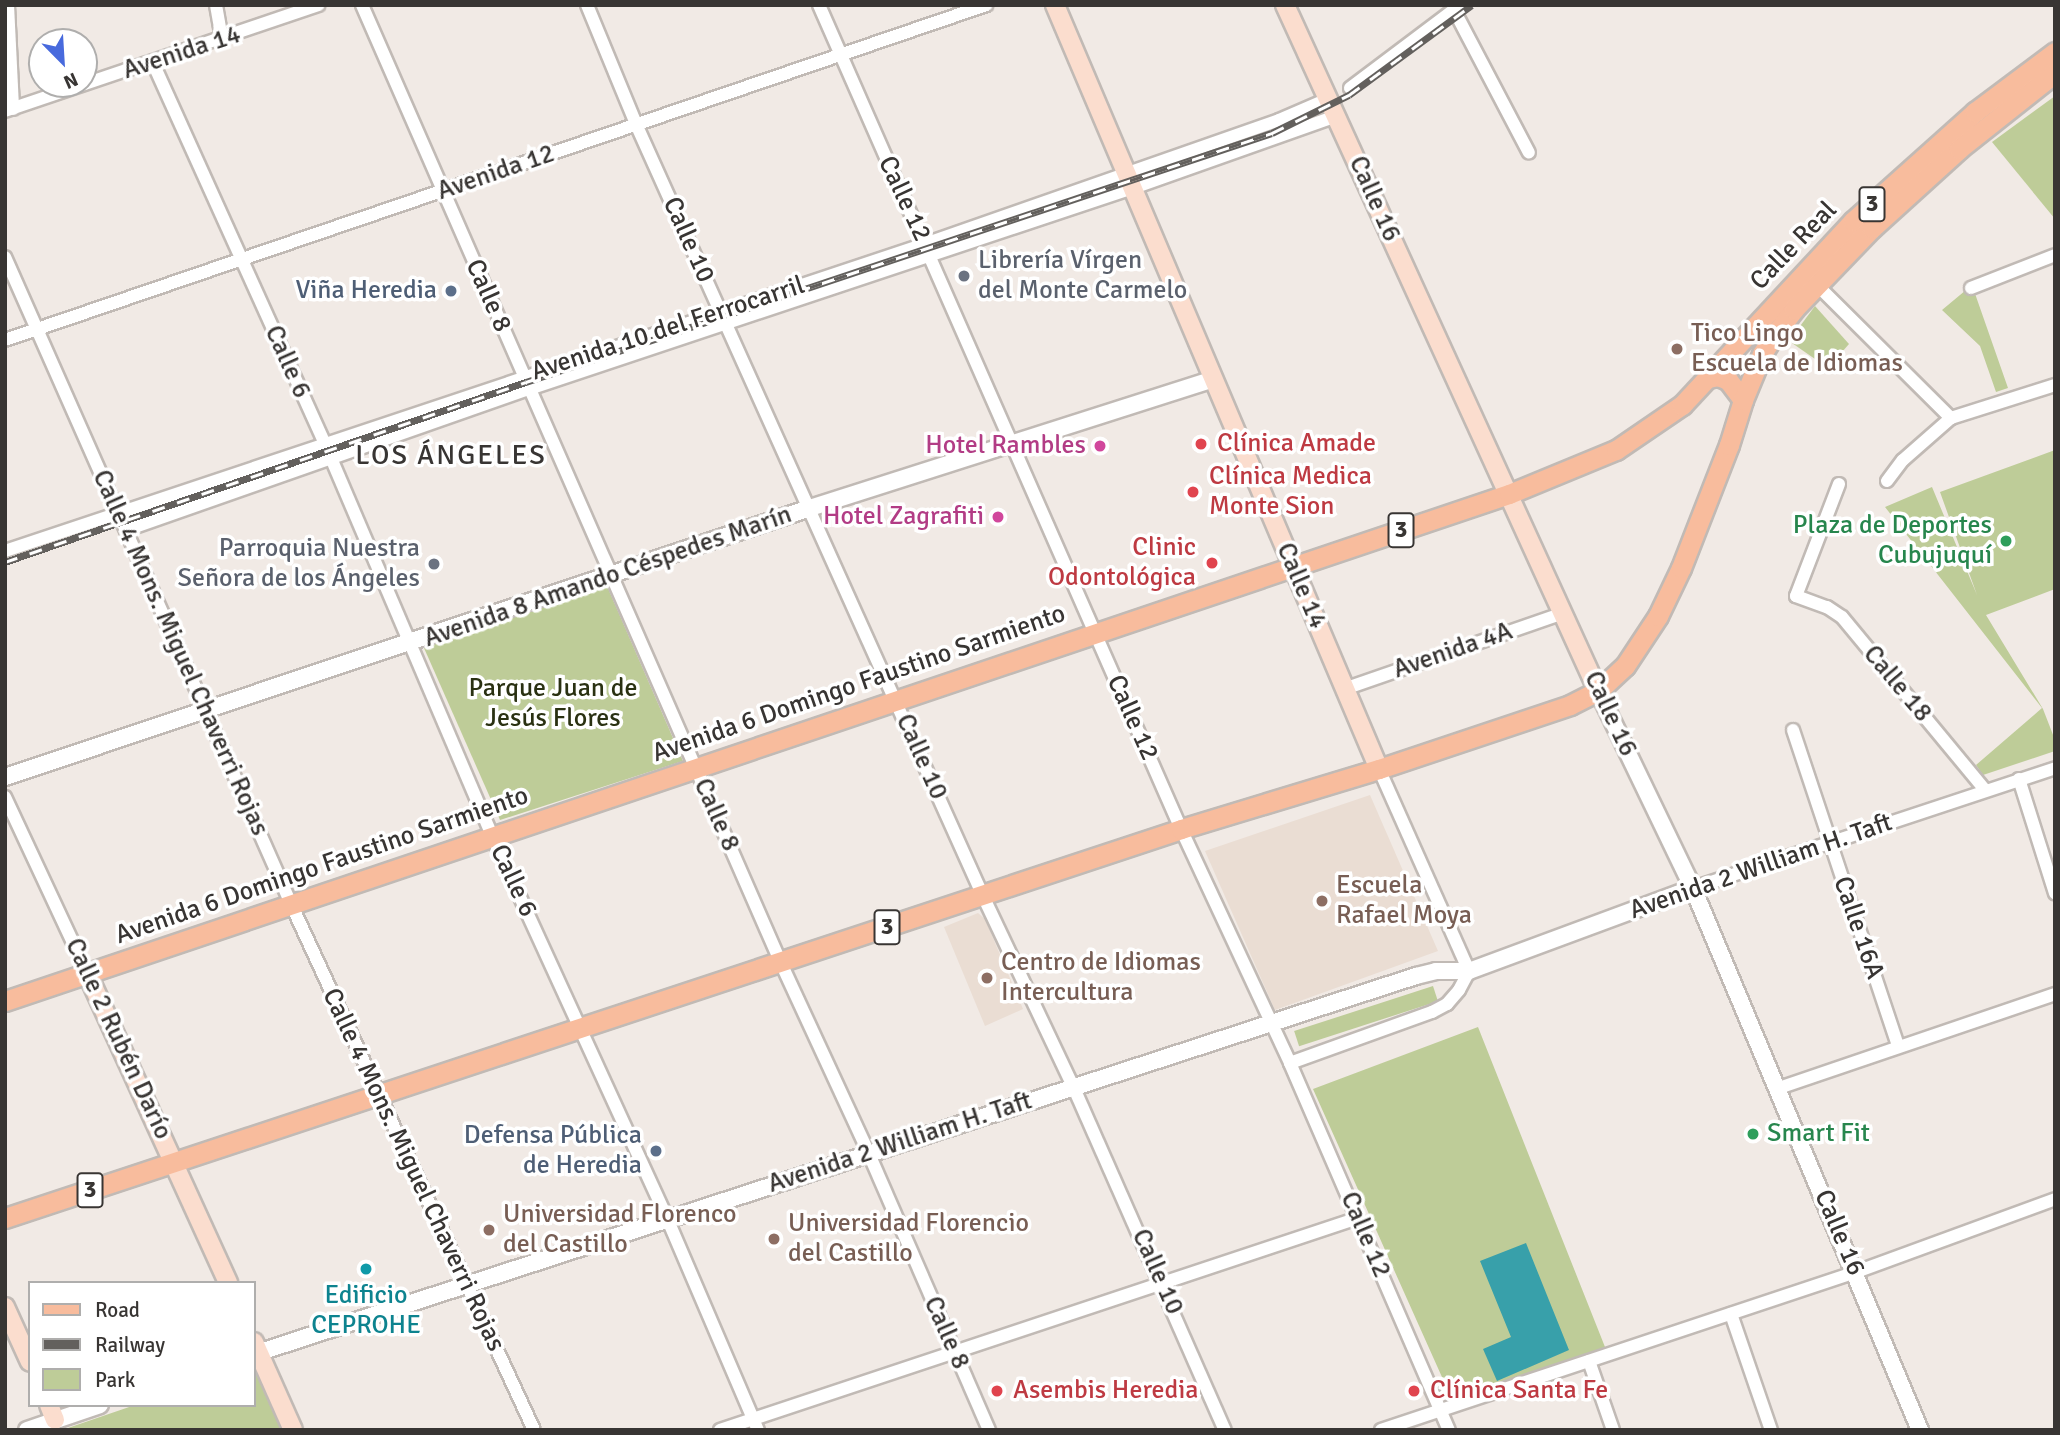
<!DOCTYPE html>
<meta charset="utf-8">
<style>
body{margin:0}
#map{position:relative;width:2060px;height:1435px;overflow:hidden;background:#f1eae5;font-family:Signika,sans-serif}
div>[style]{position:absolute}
.built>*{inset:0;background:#eaddd3}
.green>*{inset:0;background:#becc98;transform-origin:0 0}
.water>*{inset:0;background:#38a0aa}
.roads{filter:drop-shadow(2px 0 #c1bab5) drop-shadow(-2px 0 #c1bab5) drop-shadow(0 2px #c1bab5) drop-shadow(0 -2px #c1bab5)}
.minor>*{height:12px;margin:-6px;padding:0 6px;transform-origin:6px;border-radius:6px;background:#fff}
.tertiary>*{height:16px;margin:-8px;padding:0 8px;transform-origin:8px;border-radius:8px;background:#fff}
.secondary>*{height:18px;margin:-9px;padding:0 9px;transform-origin:9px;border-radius:9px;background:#fbddce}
.primary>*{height:19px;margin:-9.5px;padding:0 9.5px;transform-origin:9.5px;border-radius:9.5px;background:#f8bc9d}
.rail>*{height:7px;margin-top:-3.5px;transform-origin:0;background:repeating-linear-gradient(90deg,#fff 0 13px,#63605d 0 26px);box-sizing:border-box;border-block:2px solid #63605d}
.dots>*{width:19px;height:19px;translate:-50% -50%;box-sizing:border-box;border:4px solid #fff;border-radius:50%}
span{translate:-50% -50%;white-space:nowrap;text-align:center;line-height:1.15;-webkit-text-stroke:7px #fff;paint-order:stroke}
.shield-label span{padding:2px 5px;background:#fff;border:2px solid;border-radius:5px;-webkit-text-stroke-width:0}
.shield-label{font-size:24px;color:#383533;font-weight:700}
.street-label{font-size:26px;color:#383533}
.worship-label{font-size:26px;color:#5b616d}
.left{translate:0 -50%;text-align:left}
.right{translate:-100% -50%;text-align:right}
.service-label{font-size:26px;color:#4e5e75}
.education-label{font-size:26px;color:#785e54}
.health-label{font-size:26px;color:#be3a42}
.hotel-label{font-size:26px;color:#b23c85}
.leisure-label{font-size:26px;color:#27864d}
.park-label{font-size:26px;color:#2a3112}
.culture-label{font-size:26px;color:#0d838f}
.neighbourhood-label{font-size:28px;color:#383533;letter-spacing:2px}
.frame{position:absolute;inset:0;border:7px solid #383533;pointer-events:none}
.legend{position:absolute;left:28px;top:1281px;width:228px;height:126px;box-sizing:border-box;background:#fff;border:2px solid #afaead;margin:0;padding:9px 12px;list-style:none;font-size:21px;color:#383533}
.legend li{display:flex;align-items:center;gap:14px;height:35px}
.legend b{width:35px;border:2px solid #afaead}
.north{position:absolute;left:28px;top:28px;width:70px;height:70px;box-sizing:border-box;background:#fff;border:2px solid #afaead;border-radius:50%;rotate:156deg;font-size:19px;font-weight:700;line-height:28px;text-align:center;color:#383533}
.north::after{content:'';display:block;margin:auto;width:24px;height:32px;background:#486add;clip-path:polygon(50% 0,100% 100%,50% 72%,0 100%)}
</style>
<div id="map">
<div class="built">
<i style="clip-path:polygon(1370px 795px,1438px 951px,1275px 1010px,1205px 851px)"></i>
<i style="clip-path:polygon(978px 913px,985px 919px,1023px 1009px,985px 1026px,944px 927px)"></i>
</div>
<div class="green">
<i style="clip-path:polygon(2055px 96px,2055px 219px,1992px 142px)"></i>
<i style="clip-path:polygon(1972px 285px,2008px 388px,1996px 392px,1980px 346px,1942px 310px)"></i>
<i style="clip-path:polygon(1815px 306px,1849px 344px,1828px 368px,1789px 341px)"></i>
<i style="clip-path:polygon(2055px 450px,2055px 589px,1986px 615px,2043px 709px,2055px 740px,2055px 751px,1983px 775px,1976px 765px,2042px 708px,1885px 507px,1932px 487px,1977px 595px,1940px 492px)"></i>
<i style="clip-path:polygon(607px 586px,683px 761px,500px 820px,424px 648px)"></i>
<i style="left:1433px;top:986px;width:16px;height:146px;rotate:72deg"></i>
<i style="clip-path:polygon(1478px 1027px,1605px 1347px,1471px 1398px,1462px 1390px,1452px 1391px,1446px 1386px,1313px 1089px)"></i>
<i style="clip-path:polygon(254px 1367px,282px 1430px,65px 1429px,135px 1405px,254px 1405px)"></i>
</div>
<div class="water">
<i style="clip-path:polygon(1526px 1243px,1569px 1350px,1497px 1381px,1483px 1349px,1511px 1337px,1480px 1261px)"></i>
</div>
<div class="roads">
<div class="minor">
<i style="left:8px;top:5px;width:104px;rotate:87.2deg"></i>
<i style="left:216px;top:5px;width:36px;rotate:80deg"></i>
<i style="left:362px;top:5px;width:1043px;rotate:66.38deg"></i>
<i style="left:780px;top:961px;width:213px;rotate:65.2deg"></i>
<i style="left:869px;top:1154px;width:301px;rotate:66.5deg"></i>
<i style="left:587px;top:5px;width:129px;rotate:67.6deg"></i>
<i style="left:636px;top:124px;width:846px;rotate:65.8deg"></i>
<i style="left:983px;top:896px;width:210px;rotate:64.7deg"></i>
<i style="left:1073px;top:1086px;width:376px;rotate:66.2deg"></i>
<i style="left:819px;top:5px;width:900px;rotate:66.28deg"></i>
<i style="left:1181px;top:829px;width:258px;rotate:65deg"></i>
<i style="left:1290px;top:1063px;width:400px;rotate:66.6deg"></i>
<i style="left:1454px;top:10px;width:161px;rotate:62.3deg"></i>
<i style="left:153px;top:63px;width:433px;rotate:65.7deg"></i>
<i style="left:331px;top:458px;width:411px;rotate:66.9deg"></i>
<i style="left:492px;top:836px;width:420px;rotate:65.4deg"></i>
<i style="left:667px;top:1218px;width:231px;rotate:66.8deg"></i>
<i style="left:1350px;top:88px;width:138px;rotate:-37deg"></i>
<i style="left:5px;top:111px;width:331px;rotate:-18.7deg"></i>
<i style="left:5px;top:257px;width:707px;rotate:66.15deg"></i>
<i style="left:291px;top:904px;width:579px;rotate:65.2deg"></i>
<i style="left:1817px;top:285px;width:189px;rotate:44.8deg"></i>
<i style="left:1971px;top:288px;width:90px;rotate:-21.4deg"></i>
<i style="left:5px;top:340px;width:1037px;rotate:-18.85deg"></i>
<i style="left:1887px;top:481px;width:26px;rotate:-53deg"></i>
<i style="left:1903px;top:460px;width:64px;rotate:-41.2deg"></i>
<i style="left:1951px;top:418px;width:109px;rotate:-17.6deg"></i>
<i style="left:1839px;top:484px;width:120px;rotate:111deg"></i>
<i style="left:1796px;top:596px;width:33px;rotate:20deg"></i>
<i style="left:1827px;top:607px;width:18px;rotate:34deg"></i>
<i style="left:1842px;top:617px;width:224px;rotate:50.4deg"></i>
<i style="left:126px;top:530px;width:427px;rotate:-19.3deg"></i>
<i style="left:529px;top:389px;width:637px;rotate:-18.41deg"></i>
<i style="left:1133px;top:188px;width:215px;rotate:-19.5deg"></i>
<i style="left:5px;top:551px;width:970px;rotate:-18.45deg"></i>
<i style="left:925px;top:244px;width:375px;rotate:-19.3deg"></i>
<i style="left:1279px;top:120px;width:53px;rotate:-23.2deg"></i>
<i style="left:1344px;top:689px;width:232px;rotate:-19.1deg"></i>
<i style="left:1793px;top:730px;width:333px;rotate:71.6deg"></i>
<i style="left:2019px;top:779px;width:120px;rotate:72.5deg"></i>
<i style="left:5px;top:797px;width:194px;rotate:65deg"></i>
<i style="left:1693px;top:888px;width:381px;rotate:-18.3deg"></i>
<i style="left:1290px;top:1063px;width:151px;rotate:-19.8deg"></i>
<i style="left:1432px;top:1012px;width:17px;rotate:-28deg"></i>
<i style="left:1447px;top:1004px;width:18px;rotate:-49deg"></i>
<i style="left:1459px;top:990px;width:21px;rotate:-62deg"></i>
<i style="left:1469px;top:971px;width:221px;rotate:-114deg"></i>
<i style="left:1779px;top:1088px;width:292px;rotate:-18.8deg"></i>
<i style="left:1731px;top:1314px;width:123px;rotate:71deg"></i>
<i style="left:1589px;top:1361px;width:73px;rotate:70.8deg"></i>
<i style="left:720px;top:1430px;width:672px;rotate:-18.38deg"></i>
<i style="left:1381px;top:1430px;width:501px;rotate:-18.4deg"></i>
<i style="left:1856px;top:1272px;width:212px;rotate:-20.1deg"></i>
</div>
<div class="tertiary">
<i style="left:1598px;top:691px;width:219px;rotate:64.3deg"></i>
<i style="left:1693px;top:888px;width:588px;rotate:67.28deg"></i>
<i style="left:5px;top:777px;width:849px;rotate:-18.48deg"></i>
<i style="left:810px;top:508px;width:423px;rotate:-17.7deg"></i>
<i style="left:254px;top:1354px;width:1222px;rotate:-18.02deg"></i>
<i style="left:1416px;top:976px;width:21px;rotate:-14deg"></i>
<i style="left:1436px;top:971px;width:33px"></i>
<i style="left:1469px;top:971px;width:239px;rotate:-20.3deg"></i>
<i style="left:27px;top:1430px;width:77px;rotate:-18.9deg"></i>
</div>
<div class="secondary">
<i style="left:1055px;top:5px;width:830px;rotate:67.02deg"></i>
<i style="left:1285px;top:5px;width:754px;rotate:65.47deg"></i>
<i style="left:87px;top:973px;width:341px;rotate:65.5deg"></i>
<i style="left:5px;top:1307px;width:60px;rotate:65.6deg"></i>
<i style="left:254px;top:1342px;width:96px;rotate:66.1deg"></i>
<i style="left:49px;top:1405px;width:16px;rotate:68deg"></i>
</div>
<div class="primary">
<i style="left:1708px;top:378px;width:10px;rotate:-11deg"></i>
<i style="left:1718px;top:376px;width:11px;rotate:22deg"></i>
<i style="left:1728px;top:380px;width:25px;rotate:53deg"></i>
<i style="left:5px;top:1001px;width:1587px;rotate:-18.63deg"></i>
<i style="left:1509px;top:494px;width:116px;rotate:-22.4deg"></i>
<i style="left:1616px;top:450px;width:80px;rotate:-34.3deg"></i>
<i style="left:1682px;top:405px;width:251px;rotate:-47.1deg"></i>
<i style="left:1853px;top:221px;width:164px;rotate:-41.8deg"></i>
<i style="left:1975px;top:112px;width:100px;rotate:-36.9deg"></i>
<i style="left:5px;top:1218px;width:1239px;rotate:-18.3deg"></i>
<i style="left:1181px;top:829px;width:207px;rotate:-16.9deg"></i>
<i style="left:1379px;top:769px;width:201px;rotate:-18.5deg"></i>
<i style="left:1570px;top:705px;width:31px;rotate:-27deg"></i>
<i style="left:1598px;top:691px;width:37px;rotate:-43deg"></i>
<i style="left:1625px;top:666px;width:60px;rotate:-56.6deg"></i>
<i style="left:1658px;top:616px;width:53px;rotate:-64.4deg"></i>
<i style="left:1681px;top:568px;width:132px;rotate:-68.7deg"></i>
<i style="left:1729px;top:445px;width:47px;rotate:-72.7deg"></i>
<i style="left:1743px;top:400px;width:50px;rotate:-67.6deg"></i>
<i style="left:1762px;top:354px;width:22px;rotate:-58deg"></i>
<i style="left:1774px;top:335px;width:33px;rotate:-52deg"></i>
<i style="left:1794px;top:309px;width:112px;rotate:-46.1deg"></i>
<i style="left:1872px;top:228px;width:118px;rotate:-42.2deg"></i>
<i style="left:1959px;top:149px;width:122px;rotate:-38.4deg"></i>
</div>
</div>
<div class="rail">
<i style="left:5px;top:562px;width:551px;rotate:-19.06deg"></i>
<i style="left:526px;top:382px;width:786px;rotate:-18.46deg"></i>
<i style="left:1272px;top:133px;width:86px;rotate:-26.3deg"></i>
<i style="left:1349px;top:95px;width:152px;rotate:-36.2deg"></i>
</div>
<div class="dots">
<i style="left:964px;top:276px;background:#6b7280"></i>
<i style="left:451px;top:291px;background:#5c6f8a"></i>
<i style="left:1677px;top:349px;background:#8d6e63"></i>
<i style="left:1201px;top:444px;background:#e0444e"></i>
<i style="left:1100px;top:446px;background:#d1479c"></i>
<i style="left:1193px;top:492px;background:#e0444e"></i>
<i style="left:998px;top:517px;background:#d1479c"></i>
<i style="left:2006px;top:541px;background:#2e9e5b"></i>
<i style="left:1212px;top:563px;background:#e0444e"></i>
<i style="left:434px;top:564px;background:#6b7280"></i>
<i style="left:1322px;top:901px;background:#8d6e63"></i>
<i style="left:987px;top:978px;background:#8d6e63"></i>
<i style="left:1753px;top:1134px;background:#2e9e5b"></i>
<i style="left:656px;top:1151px;background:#5c6f8a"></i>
<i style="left:489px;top:1230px;background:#8d6e63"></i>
<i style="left:774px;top:1239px;background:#8d6e63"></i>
<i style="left:366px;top:1269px;background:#0f9aa8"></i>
<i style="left:997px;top:1391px;background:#e0444e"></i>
<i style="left:1414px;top:1391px;background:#e0444e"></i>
</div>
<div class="shield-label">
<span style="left:1872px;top:204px">3</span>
<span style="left:1401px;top:530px">3</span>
<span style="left:887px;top:927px">3</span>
<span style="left:90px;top:1190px">3</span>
</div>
<div class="street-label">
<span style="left:182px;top:53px;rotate:-18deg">Avenida 14</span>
<span style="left:496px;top:173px;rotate:-19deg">Avenida 12</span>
<span style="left:904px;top:199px;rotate:65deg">Calle 12</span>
<span style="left:1374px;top:199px;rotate:66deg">Calle 16</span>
<span style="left:688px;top:240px;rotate:66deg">Calle 10</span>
<span style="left:1794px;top:246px;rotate:-46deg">Calle Real</span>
<span style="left:488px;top:296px;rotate:66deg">Calle 8</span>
<span style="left:668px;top:329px;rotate:-18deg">Avenida 10 del Ferrocarril</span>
<span style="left:287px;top:362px;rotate:66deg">Calle 6</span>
<span style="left:608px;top:577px;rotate:-19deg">Avenida 8 Amando Céspedes Marín</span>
<span style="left:1301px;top:586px;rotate:67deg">Calle 14</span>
<span style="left:1453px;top:651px;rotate:-19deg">Avenida 4A</span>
<span style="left:180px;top:653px;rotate:66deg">Calle 4 Mons. Miguel Chaverri Rojas</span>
<span style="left:859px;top:684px;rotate:-19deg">Avenida 6 Domingo Faustino Sarmiento</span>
<span style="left:1897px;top:684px;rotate:50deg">Calle 18</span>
<span style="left:1610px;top:714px;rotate:65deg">Calle 16</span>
<span style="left:1132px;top:718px;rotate:66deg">Calle 12</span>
<span style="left:921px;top:757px;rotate:66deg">Calle 10</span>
<span style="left:716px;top:815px;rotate:66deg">Calle 8</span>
<span style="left:322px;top:866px;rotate:-19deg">Avenida 6 Domingo Faustino Sarmiento</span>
<span style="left:1761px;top:867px;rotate:-19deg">Avenida 2 William H. Taft</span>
<span style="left:513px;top:881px;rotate:65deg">Calle 6</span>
<span style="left:1858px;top:928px;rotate:71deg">Calle 16A</span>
<span style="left:118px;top:1039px;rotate:65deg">Calle 2 Rubén Darío</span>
<span style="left:900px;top:1143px;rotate:-18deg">Avenida 2 William H. Taft</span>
<span style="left:413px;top:1170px;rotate:65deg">Calle 4 Mons. Miguel Chaverri Rojas</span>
<span style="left:1839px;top:1233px;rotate:67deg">Calle 16</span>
<span style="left:1365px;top:1235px;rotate:67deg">Calle 12</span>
<span style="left:1157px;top:1272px;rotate:66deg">Calle 10</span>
<span style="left:946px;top:1333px;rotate:66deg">Calle 8</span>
</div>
<div class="worship-label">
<span class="left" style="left:978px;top:276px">Librería Vírgen<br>del Monte Carmelo</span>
<span class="right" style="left:420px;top:564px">Parroquia Nuestra<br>Señora de los Ángeles</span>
</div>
<div class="service-label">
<span class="right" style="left:437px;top:291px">Viña Heredia</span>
<span class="right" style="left:642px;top:1151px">Defensa Pública<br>de Heredia</span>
</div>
<div class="education-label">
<span class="left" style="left:1691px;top:349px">Tico Lingo<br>Escuela de Idiomas</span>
<span class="left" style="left:1336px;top:901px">Escuela<br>Rafael Moya</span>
<span class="left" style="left:1001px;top:978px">Centro de Idiomas<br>Intercultura</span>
<span class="left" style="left:503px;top:1230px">Universidad Florenco<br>del Castillo</span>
<span class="left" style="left:788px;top:1239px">Universidad Florencio<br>del Castillo</span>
</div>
<div class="health-label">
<span class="left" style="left:1217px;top:444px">Clínica Amade</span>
<span class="left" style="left:1209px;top:492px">Clínica Medica<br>Monte Sion</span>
<span class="right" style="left:1196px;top:563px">Clinic<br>Odontológica</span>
<span class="left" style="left:1013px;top:1391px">Asembis Heredia</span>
<span class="left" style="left:1430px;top:1391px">Clínica Santa Fe</span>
</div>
<div class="hotel-label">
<span class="right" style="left:1086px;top:446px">Hotel Rambles</span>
<span class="right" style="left:984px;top:517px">Hotel Zagrafiti</span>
</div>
<div class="leisure-label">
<span class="right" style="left:1992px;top:541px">Plaza de Deportes<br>Cubujuquí</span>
<span class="left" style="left:1767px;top:1134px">Smart Fit</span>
</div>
<div class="park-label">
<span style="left:553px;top:704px">Parque Juan de<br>Jesús Flores</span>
</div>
<div class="culture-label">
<span style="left:366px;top:1311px">Edificio<br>CEPROHE</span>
</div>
<div class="neighbourhood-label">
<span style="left:451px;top:455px">LOS ÁNGELES</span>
</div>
<div class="frame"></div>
<ul class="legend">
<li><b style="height:9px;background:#f8bc9d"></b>Road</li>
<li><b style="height:9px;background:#63605d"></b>Railway</li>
<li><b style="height:19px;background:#becc98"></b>Park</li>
</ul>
<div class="north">N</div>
</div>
